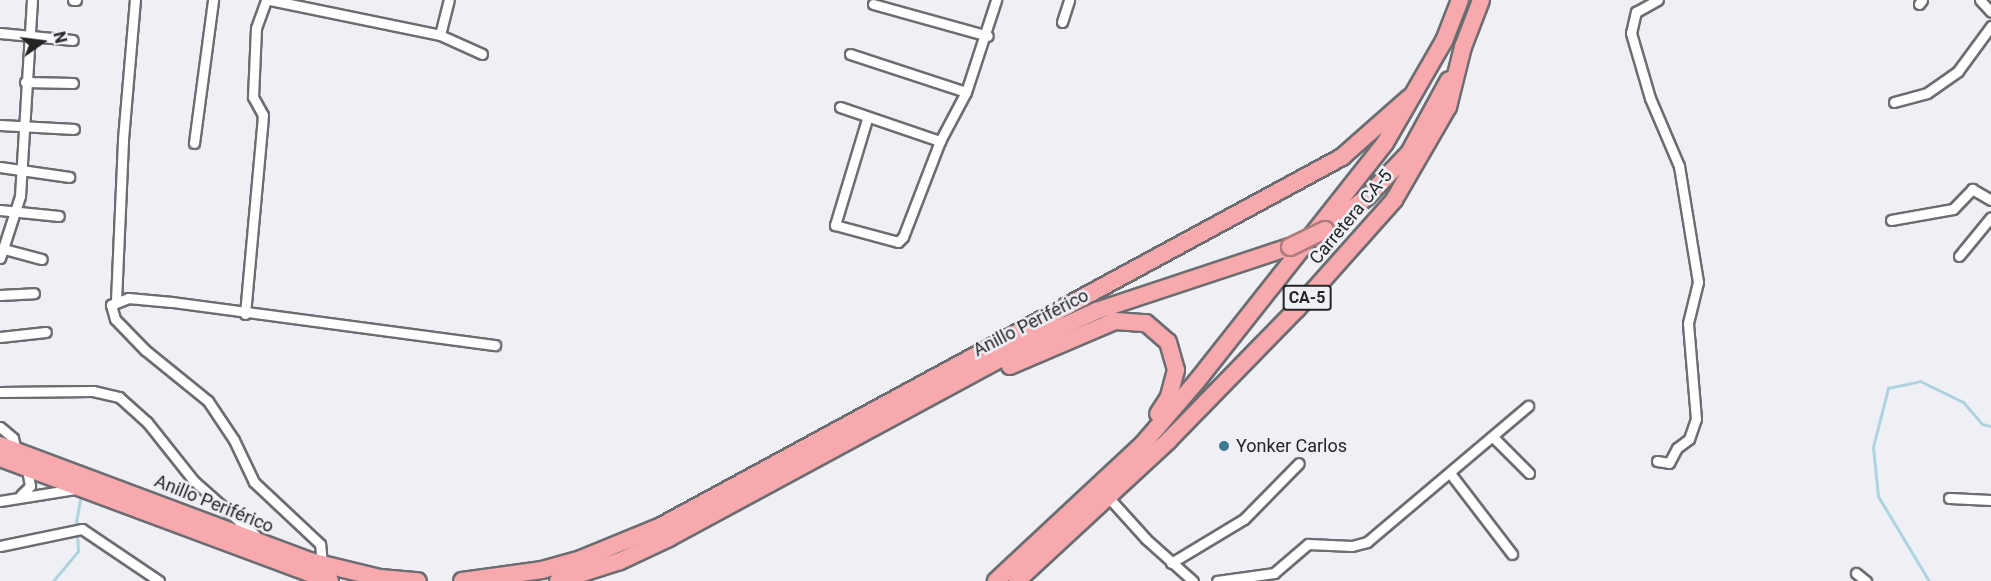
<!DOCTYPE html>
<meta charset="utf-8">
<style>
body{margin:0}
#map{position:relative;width:1991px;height:581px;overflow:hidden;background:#eef0f5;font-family:Roboto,sans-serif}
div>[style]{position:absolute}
.stream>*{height:3px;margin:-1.5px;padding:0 1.5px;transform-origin:1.5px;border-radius:1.5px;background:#aed3de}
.roads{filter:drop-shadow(2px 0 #6b6d71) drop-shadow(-2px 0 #6b6d71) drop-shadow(0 2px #6b6d71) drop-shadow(0 -2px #6b6d71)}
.street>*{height:9px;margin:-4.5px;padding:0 4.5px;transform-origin:4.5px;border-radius:4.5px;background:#fff}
.highway>*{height:16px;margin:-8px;padding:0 8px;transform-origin:8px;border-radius:8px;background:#f7a9ae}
.bridges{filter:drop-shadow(2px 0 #ad7a7e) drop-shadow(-2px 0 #ad7a7e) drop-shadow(0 2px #ad7a7e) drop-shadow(0 -2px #ad7a7e)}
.highway-bridge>*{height:16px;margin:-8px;padding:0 8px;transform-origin:8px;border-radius:8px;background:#f7a9ae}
.dots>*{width:16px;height:16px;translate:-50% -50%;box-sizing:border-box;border:3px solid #eef0f5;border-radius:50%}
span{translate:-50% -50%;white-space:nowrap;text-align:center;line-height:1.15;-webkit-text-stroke:5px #eef0f5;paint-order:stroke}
.shield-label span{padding:2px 4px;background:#eef0f5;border:2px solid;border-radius:4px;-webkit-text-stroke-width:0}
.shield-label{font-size:16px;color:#242426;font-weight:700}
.street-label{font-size:18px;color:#242426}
.poi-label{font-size:18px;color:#242426}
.left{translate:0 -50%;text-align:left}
.north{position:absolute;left:12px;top:12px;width:60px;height:60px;-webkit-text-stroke:4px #eef0f5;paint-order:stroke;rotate:76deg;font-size:16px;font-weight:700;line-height:24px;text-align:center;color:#242426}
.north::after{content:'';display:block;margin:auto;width:21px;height:27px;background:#242426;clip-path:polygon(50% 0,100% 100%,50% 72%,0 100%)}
</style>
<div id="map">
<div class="stream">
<i style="left:76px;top:522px;width:23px;rotate:-80deg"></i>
<i style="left:53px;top:581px;width:39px;rotate:-50deg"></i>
<i style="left:78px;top:551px;width:18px;rotate:-93deg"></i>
<i style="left:1929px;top:581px;width:99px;rotate:-121deg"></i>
<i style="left:1878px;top:496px;width:49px;rotate:-95.8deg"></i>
<i style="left:1873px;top:447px;width:61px;rotate:-75.7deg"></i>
<i style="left:1888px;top:388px;width:33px;rotate:-12deg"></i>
<i style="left:1920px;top:381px;width:48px;rotate:26deg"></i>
<i style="left:1963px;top:402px;width:29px;rotate:49deg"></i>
<i style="left:1982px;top:424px;width:9px;rotate:13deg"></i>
</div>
<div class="roads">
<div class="street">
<i style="left:73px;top:0;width:3px"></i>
<i style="left:270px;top:0;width:174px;rotate:11.6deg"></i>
<i style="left:440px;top:35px;width:46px;rotate:24.3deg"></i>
<i style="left:1980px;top:0;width:16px;rotate:47deg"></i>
<i style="left:873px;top:4px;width:119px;rotate:15.5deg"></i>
<i style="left:1919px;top:4px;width:5px;rotate:-53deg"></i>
<i style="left:1062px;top:22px;width:23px;rotate:-72deg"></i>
<i style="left:0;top:33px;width:73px;rotate:5.5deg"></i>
<i style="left:440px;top:35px;width:36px;rotate:-76deg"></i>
<i style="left:850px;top:54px;width:122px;rotate:18.1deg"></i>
<i style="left:25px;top:82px;width:48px;rotate:1.2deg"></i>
<i style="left:1894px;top:102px;width:34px;rotate:-15deg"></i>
<i style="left:1927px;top:93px;width:38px;rotate:-35deg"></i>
<i style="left:1958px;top:71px;width:56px;rotate:-53.7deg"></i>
<i style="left:840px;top:107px;width:106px;rotate:18.8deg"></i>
<i style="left:867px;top:119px;width:111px;rotate:106.8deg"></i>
<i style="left:835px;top:225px;width:65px;rotate:15.1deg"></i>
<i style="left:898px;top:242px;width:7px;rotate:-45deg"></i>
<i style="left:903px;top:237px;width:103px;rotate:-68.9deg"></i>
<i style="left:940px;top:141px;width:55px;rotate:-62deg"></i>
<i style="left:966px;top:92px;width:97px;rotate:-71.9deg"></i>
<i style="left:0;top:125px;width:74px;rotate:3.1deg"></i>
<i style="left:194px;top:143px;width:144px;rotate:-82.4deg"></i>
<i style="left:0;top:167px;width:70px;rotate:8.2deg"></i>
<i style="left:0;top:210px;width:59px;rotate:5.8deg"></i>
<i style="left:1891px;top:220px;width:63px;rotate:-10.1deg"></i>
<i style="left:1953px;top:209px;width:28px;rotate:-46deg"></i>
<i style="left:1972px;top:189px;width:22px;rotate:30deg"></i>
<i style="left:4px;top:249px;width:39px;rotate:15deg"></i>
<i style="left:1959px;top:256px;width:50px;rotate:-50.6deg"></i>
<i style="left:0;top:258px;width:65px;rotate:-72.1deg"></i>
<i style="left:20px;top:196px;width:196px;rotate:-86.5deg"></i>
<i style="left:0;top:295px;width:34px;rotate:-3deg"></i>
<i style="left:116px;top:301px;width:162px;rotate:-87.5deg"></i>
<i style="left:123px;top:139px;width:140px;rotate:-85.1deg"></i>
<i style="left:245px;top:314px;width:187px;rotate:-84.8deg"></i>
<i style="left:262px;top:128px;width:13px;rotate:-86deg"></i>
<i style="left:263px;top:115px;width:21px;rotate:-119deg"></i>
<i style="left:253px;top:97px;width:69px;rotate:-87.5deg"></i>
<i style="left:256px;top:28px;width:30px;rotate:-70deg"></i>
<i style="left:0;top:337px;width:46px;rotate:-6.2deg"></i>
<i style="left:0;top:392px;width:93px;rotate:-0.6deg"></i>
<i style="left:93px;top:391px;width:27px;rotate:13deg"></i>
<i style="left:119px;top:397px;width:38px;rotate:42deg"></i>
<i style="left:147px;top:422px;width:75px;rotate:51.5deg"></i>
<i style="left:194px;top:481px;width:83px;rotate:41.6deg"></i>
<i style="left:0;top:427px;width:17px;rotate:40deg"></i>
<i style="left:13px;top:438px;width:12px;rotate:76deg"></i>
<i style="left:1493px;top:437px;width:51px;rotate:45deg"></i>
<i style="left:1657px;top:461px;width:12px;rotate:9deg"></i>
<i style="left:1669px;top:463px;width:17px;rotate:-62deg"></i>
<i style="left:1677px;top:448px;width:15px;rotate:-37deg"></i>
<i style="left:1689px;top:439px;width:21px;rotate:-71deg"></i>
<i style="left:1696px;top:419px;width:96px;rotate:-94.8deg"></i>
<i style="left:1688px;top:323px;width:42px;rotate:-76.3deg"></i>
<i style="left:1698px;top:282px;width:118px;rotate:-99.3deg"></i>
<i style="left:1679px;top:166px;width:74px;rotate:-113.1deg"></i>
<i style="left:1650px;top:98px;width:68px;rotate:-106.3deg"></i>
<i style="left:1631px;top:33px;width:22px;rotate:-77deg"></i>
<i style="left:1636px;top:12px;width:25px;rotate:-29deg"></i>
<i style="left:1450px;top:473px;width:102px;rotate:52.6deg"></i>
<i style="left:21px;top:495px;width:13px;rotate:-45deg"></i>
<i style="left:30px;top:486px;width:17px;rotate:-100deg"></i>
<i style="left:1109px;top:498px;width:55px;rotate:47.9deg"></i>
<i style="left:1146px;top:539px;width:63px;rotate:41.8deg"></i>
<i style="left:1949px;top:498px;width:42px;rotate:2.7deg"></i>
<i style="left:0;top:501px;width:76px;rotate:-9.1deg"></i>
<i style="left:0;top:546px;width:84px;rotate:-11.7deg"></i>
<i style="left:82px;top:529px;width:93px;rotate:34deg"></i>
<i style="left:1171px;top:563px;width:85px;rotate:-31.1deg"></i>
<i style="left:1244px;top:519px;width:78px;rotate:-45.5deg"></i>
<i style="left:322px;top:565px;width:21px;rotate:-95deg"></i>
<i style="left:320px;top:544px;width:91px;rotate:-136.8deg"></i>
<i style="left:254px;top:482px;width:47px;rotate:-115.5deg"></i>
<i style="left:234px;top:440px;width:47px;rotate:-123.7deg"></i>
<i style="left:208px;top:401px;width:81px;rotate:-141deg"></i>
<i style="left:145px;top:350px;width:43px;rotate:-134.1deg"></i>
<i style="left:115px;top:319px;width:15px;rotate:-106deg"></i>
<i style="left:111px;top:305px;width:18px;rotate:-22deg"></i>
<i style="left:128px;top:298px;width:44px;rotate:5.2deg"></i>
<i style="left:172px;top:302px;width:326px;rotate:7.6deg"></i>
<i style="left:1274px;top:573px;width:45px;rotate:-40.5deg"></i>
<i style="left:1308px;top:544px;width:44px;rotate:2.6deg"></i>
<i style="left:1352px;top:546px;width:16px;rotate:-15deg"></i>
<i style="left:1367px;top:542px;width:211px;rotate:-40.2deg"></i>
<i style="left:1856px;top:573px;width:13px;rotate:39deg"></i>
<i style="left:1217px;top:581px;width:58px;rotate:-8deg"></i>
</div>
<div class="highway">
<i style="left:1325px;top:230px;width:53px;rotate:-38.2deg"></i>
<i style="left:1367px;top:197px;width:61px;rotate:-46.3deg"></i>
<i style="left:1409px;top:153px;width:83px;rotate:-61.3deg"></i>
<i style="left:1010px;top:366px;width:114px;rotate:-23.2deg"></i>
<i style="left:1115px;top:321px;width:31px;rotate:4deg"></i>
<i style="left:1146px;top:323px;width:29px;rotate:41deg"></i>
<i style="left:1168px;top:342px;width:29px;rotate:74deg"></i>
<i style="left:1176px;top:370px;width:28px;rotate:105deg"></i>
<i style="left:1169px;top:397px;width:20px;rotate:123deg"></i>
<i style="left:0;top:445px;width:331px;rotate:20.5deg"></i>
<i style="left:310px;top:561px;width:72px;rotate:13.7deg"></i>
<i style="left:380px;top:578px;width:38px;rotate:5deg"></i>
<i style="left:0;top:458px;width:352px;rotate:20.4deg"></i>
<i style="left:462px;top:581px;width:81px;rotate:-7.8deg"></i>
<i style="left:542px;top:570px;width:41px;rotate:-15.8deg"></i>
<i style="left:581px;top:559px;width:87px;rotate:-22.4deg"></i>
<i style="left:661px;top:526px;width:775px;rotate:-28.45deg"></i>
<i style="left:1342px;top:157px;width:89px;rotate:-41.4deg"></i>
<i style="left:558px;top:581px;width:65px;rotate:-17.9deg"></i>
<i style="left:620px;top:561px;width:54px;rotate:-25.1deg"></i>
<i style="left:669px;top:538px;width:422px;rotate:-28.4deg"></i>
<i style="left:1040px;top:337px;width:62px;rotate:-24.9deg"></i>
<i style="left:1096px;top:311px;width:204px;rotate:-18.3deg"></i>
<i style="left:996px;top:581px;width:200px;rotate:-43deg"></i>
<i style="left:1142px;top:445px;width:84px;rotate:-49.3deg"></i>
<i style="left:1197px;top:381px;width:303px;rotate:-51.7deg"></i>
<i style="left:1385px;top:143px;width:118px;rotate:-60deg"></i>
<i style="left:1444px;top:41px;width:44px;rotate:-68.7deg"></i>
<i style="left:1017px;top:581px;width:207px;rotate:-42.8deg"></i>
<i style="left:1169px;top:440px;width:183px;rotate:-45.7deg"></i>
<i style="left:1297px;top:309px;width:146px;rotate:-48.3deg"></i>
<i style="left:1394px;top:200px;width:108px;rotate:-59.9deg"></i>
<i style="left:1448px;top:107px;width:62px;rotate:-76deg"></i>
<i style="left:1463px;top:47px;width:50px;rotate:-69deg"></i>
</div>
</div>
<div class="bridges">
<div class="highway-bridge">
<i style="left:1290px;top:247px;width:39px;rotate:-26deg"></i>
</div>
</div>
<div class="dots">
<i style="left:1224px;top:446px;background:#3e7a92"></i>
</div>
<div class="shield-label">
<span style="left:1307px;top:298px">CA-5</span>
</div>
<div class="street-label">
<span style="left:1351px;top:217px;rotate:-50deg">Carretera CA-5</span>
<span style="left:1031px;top:323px;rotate:-27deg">Anillo Periférico</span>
<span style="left:214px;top:504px;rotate:22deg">Anillo Periférico</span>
</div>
<div class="poi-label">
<span class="left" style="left:1236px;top:446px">Yonker Carlos</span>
</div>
<div class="north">N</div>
</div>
